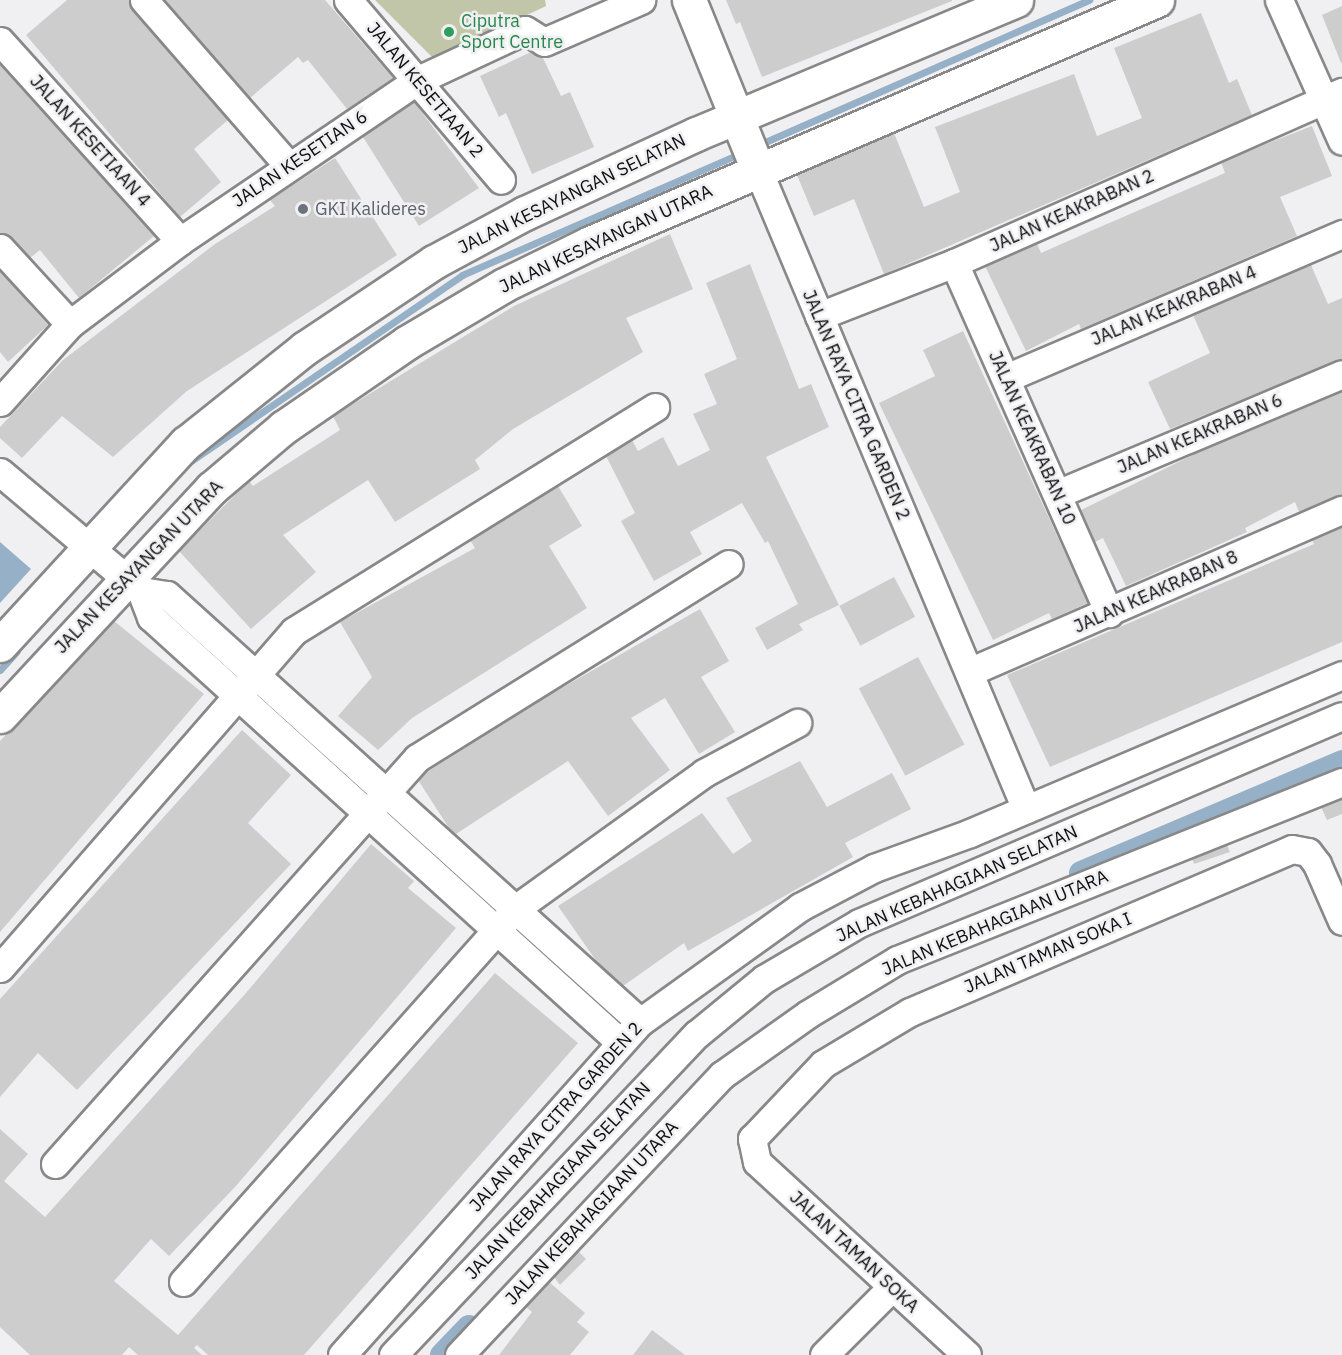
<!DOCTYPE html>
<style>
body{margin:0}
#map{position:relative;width:1342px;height:1355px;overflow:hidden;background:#f0f0f2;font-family:"IBM Plex Sans",sans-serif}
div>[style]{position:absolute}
.green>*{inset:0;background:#c1c6a8}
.water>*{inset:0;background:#96b1c7}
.stream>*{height:7px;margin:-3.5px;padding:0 3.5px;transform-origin:3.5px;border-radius:3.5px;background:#96b1c7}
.canal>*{height:24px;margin:-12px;padding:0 12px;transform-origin:12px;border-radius:12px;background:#96b1c7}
.building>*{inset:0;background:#cdcdce;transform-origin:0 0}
.roads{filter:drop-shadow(2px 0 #888889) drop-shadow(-2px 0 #888889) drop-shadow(0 2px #888889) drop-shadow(0 -2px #888889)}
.street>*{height:27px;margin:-13.5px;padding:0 13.5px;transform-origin:13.5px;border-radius:13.5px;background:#fff}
.secondary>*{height:33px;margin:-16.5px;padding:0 16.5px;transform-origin:16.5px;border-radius:16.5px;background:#fff}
.dots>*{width:16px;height:16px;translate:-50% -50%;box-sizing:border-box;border:3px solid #f0f0f2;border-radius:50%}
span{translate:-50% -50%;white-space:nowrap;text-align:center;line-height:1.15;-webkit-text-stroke:5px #f0f0f2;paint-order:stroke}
.leisure-label{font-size:18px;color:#27864d}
.left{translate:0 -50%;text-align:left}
.street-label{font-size:18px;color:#0e0e0e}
.worship-label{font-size:18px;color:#5b616d}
</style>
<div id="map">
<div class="green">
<i style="clip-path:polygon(375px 0,545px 0,546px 6px,434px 59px)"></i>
</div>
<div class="water">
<i style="clip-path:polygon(0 542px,31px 569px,0 603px)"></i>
</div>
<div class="stream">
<i style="left:756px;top:146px;width:364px;rotate:-23.7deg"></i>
<i style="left:185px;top:465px;width:336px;rotate:-34.4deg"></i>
<i style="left:462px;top:275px;width:305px;rotate:-23.6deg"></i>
<i style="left:0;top:670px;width:25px;rotate:-48deg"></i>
</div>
<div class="canal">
<i style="left:1081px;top:873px;width:284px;rotate:-23deg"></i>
<i style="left:442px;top:1355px;width:39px;rotate:-46deg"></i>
</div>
<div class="building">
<i style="clip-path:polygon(67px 0,129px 0,132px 10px,228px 120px,194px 149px,221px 182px,180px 217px,26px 35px)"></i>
<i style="clip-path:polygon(165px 0,325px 0,393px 78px,347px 109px,308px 60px,303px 63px,298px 57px,250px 98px)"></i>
<i style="clip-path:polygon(726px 0,952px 0,952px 1px,762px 77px,740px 22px,736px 24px)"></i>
<i style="clip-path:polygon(1342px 6px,1342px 63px,1341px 63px,1322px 15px)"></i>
<i style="clip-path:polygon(1201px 13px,1229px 83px,1237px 79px,1252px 115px,884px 274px,854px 199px,814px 216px,797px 175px,894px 133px,924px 207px,960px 192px,935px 127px,1074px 74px,1097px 136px,1142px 118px,1114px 48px)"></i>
<i style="clip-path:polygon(531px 52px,543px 58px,561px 96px,570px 92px,594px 147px,532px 174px,506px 113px,499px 117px,480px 76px)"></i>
<i style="clip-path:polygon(0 65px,154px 236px,79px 298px,40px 250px,30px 258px,11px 237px,0 233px)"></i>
<i style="clip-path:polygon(414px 102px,479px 188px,419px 226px,363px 137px)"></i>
<i style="clip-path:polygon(1312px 126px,1332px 176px,1280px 197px,1297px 236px,1081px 329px,1079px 324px,1026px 351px,985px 266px,1037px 244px,1041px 253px,1093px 230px,1225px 173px,1221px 162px)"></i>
<i style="clip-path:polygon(335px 158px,397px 255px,187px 391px,113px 457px,62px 416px,22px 458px,0 438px,0 427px,63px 360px,215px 244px,275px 206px,270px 200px)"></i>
<i style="clip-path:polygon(670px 234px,693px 289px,626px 318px,643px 352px,513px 429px,475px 460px,480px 469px,395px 522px,368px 480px,283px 535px,316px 572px,251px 629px,179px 551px,249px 481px,253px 486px,340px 430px,333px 416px,338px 413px,514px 306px)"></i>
<i style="clip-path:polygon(750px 264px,799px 389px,811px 384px,829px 427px,766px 457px,839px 605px,799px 624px,803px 630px,767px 650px,755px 628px,798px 604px,768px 541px,765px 543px,742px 503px,690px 532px,702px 554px,654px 581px,621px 521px,635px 513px,606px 456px,632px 440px,638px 451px,663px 437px,678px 466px,710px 450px,693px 414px,717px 404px,704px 374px,737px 359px,706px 283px)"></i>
<i style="clip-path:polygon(1311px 265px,1328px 304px,1342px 298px,1342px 359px,1170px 429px,1148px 382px,1210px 353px,1193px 315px)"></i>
<i style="clip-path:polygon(0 271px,48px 325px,8px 362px,0 352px)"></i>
<i style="clip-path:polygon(963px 331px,1088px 603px,1052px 619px,1049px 613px,993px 640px,879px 403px,935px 376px,923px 350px)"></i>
<i style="clip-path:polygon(1342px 391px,1342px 495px,1299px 512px,1295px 502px,1245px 528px,1247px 532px,1126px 586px,1103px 538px,1095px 542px,1081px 510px,1211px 446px)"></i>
<i style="clip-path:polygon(558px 486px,582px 526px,549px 546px,587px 608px,412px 718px,378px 750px,338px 716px,372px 677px,340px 622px,475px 548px,470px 540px)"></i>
<i style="clip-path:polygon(1342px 527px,1342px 642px,1050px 767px,1007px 675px,1314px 544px,1312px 540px)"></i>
<i style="left:894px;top:577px;width:45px;height:62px;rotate:62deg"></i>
<i style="clip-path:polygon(700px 609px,729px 661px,701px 677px,735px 732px,699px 754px,665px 698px,631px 718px,670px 770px,608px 816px,568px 761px,456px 834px,449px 828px,418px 780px,424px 774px,544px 698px)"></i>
<i style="clip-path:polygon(114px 621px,204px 694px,0 932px,0 741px)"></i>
<i style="left:918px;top:657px;width:99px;height:67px;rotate:62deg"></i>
<i style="clip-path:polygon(242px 730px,291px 775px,248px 823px,291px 864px,77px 1090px,38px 1053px,0 1097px,0 999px)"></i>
<i style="clip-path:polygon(800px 761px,827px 807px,892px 773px,911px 809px,845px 843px,853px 857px,688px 951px,684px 943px,623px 986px,597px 962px,558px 906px,702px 813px,733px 854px,752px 841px,726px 798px)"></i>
<i style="clip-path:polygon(1342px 799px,1342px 814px,1327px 820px,1321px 807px)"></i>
<i style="clip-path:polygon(371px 844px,414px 881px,408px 888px,456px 928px,236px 1186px,169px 1256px,151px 1239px,114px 1281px,178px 1335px,495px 973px,578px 1043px,304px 1355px,208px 1355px,197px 1345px,194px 1348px,202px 1355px,138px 1355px,129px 1347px,122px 1355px,30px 1355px,0 1327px,0 1129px,28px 1154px,4px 1181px,45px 1217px,246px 993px)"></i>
<i style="clip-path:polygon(1227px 845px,1230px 852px,1194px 864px,1192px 859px)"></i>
<i style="clip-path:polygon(578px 1251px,586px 1259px,560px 1285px,554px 1277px)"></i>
<i style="clip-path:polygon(549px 1282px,585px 1313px,577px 1322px,589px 1332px,570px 1355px,499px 1355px,532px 1312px,526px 1307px)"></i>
<i style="clip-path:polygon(652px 1330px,685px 1355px,633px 1355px)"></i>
</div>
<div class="roads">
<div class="street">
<i style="left:144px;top:0;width:220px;rotate:48.9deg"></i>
<i style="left:348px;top:0;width:236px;rotate:49.6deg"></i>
<i style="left:1279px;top:0;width:154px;rotate:65.9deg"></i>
<i style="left:0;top:41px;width:269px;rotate:48deg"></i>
<i style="left:758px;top:170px;width:693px;rotate:67.25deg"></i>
<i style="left:0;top:248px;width:103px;rotate:47.4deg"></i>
<i style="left:954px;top:263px;width:383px;rotate:66.1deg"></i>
<i style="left:819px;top:316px;width:145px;rotate:-21.4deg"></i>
<i style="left:954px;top:263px;width:424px;rotate:-23.8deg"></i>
<i style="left:1006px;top:378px;width:366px;rotate:-23.2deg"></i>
<i style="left:0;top:402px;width:105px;rotate:-48.1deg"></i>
<i style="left:70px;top:324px;width:138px;rotate:-37deg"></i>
<i style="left:180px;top:241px;width:287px;rotate:-34.1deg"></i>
<i style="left:418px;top:80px;width:118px;rotate:-25deg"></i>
<i style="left:525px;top:30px;width:22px;rotate:32deg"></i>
<i style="left:544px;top:42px;width:106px;rotate:-23.4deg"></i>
<i style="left:0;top:472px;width:185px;rotate:40.2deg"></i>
<i style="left:141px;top:591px;width:26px;rotate:9deg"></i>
<i style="left:167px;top:595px;width:637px;rotate:42.07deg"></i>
<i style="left:1057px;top:494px;width:309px;rotate:-22.8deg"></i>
<i style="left:141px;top:591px;width:28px;rotate:69deg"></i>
<i style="left:151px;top:617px;width:634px;rotate:42.19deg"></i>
<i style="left:969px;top:672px;width:407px;rotate:-23.5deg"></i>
<i style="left:0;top:968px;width:447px;rotate:-48.9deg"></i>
<i style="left:294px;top:631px;width:425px;rotate:-31.8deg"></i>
<i style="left:55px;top:1164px;width:544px;rotate:-48.28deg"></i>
<i style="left:417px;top:758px;width:367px;rotate:-31.9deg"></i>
<i style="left:183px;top:1282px;width:499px;rotate:-48.3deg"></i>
<i style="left:515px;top:909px;width:233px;rotate:-35.7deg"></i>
<i style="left:704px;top:773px;width:106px;rotate:-28.3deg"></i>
<i style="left:342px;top:1355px;width:447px;rotate:-48.2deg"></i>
<i style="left:640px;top:1022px;width:197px;rotate:-35.7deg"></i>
<i style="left:800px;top:907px;width:84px;rotate:-27.8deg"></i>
<i style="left:874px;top:868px;width:102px;rotate:-20deg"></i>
<i style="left:970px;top:833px;width:404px;rotate:-23deg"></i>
<i style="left:393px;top:1355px;width:442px;rotate:-46.6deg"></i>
<i style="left:697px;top:1034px;width:87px;rotate:-39.4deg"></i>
<i style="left:764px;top:979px;width:110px;rotate:-30.5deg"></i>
<i style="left:859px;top:923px;width:525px;rotate:-23.2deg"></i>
<i style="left:459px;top:1355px;width:384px;rotate:-46.8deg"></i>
<i style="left:722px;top:1075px;width:105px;rotate:-35.3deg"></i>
<i style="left:808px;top:1014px;width:104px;rotate:-31.2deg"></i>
<i style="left:897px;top:960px;width:479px;rotate:-21.8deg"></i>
<i style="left:824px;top:1355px;width:96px;rotate:-45deg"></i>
<i style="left:967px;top:1355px;width:285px;rotate:-137.4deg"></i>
<i style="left:757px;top:1162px;width:24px;rotate:-102deg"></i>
<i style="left:752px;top:1139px;width:103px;rotate:-46.6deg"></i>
<i style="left:823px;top:1064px;width:101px;rotate:-30.9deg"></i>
<i style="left:910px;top:1012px;width:415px;rotate:-23.1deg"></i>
<i style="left:1292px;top:849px;width:16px;rotate:11deg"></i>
<i style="left:1308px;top:852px;width:15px;rotate:53deg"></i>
<i style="left:1317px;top:864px;width:62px;rotate:66.3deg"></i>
</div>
<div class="secondary">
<i style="left:689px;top:0;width:183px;rotate:67.9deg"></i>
<i style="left:0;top:645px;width:275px;rotate:-47.4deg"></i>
<i style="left:186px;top:443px;width:152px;rotate:-38.6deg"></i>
<i style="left:305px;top:348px;width:155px;rotate:-33.7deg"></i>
<i style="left:434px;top:262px;width:103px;rotate:-28.3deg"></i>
<i style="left:525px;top:213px;width:188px;rotate:-24.8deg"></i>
<i style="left:696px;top:134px;width:347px;rotate:-22.7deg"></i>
<i style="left:0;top:716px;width:311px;rotate:-47.1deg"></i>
<i style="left:212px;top:488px;width:94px;rotate:-40.3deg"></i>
<i style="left:284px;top:427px;width:148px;rotate:-34.5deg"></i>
<i style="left:406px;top:343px;width:114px;rotate:-30.6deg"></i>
<i style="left:504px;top:285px;width:96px;rotate:-26deg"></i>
<i style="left:590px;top:243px;width:617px;rotate:-23.2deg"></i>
</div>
</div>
<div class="dots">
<i style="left:449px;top:32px;background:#2e9e5b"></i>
<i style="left:303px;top:209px;background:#6b7280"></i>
</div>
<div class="leisure-label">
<span class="left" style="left:461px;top:32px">Ciputra<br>Sport Centre</span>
</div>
<div class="street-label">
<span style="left:425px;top:90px;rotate:50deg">JALAN KESETIAAN 2</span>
<span style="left:90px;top:141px;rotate:48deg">JALAN KESETIAAN 4</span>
<span style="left:300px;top:159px;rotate:-34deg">JALAN KESETIAN 6</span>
<span style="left:572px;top:194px;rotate:-26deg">JALAN KESAYANGAN SELATAN</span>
<span style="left:1072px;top:211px;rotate:-24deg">JALAN KEAKRABAN 2</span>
<span style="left:606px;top:239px;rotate:-25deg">JALAN KESAYANGAN UTARA</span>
<span style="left:1174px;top:306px;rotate:-23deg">JALAN KEAKRABAN 4</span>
<span style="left:856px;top:405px;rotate:67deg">JALAN RAYA CITRA GARDEN 2</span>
<span style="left:1200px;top:434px;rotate:-23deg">JALAN KEAKRABAN 6</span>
<span style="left:1032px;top:438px;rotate:66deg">JALAN KEAKRABAN 10</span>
<span style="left:139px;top:567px;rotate:-46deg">JALAN KESAYANGAN UTARA</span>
<span style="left:1156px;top:592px;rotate:-24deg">JALAN KEAKRABAN 8</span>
<span style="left:957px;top:884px;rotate:-24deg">JALAN KEBAHAGIAAN SELATAN</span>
<span style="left:995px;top:923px;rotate:-23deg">JALAN KEBAHAGIAAN UTARA</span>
<span style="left:1048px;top:953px;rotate:-23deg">JALAN TAMAN SOKA I</span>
<span style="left:556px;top:1117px;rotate:-48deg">JALAN RAYA CITRA GARDEN 2</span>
<span style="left:558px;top:1181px;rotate:-47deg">JALAN KEBAHAGIAAN SELATAN</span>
<span style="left:592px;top:1213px;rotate:-47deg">JALAN KEBAHAGIAAN UTARA</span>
<span style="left:854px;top:1252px;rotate:43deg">JALAN TAMAN SOKA</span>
</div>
<div class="worship-label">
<span class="left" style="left:315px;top:209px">GKI Kalideres</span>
</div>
</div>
